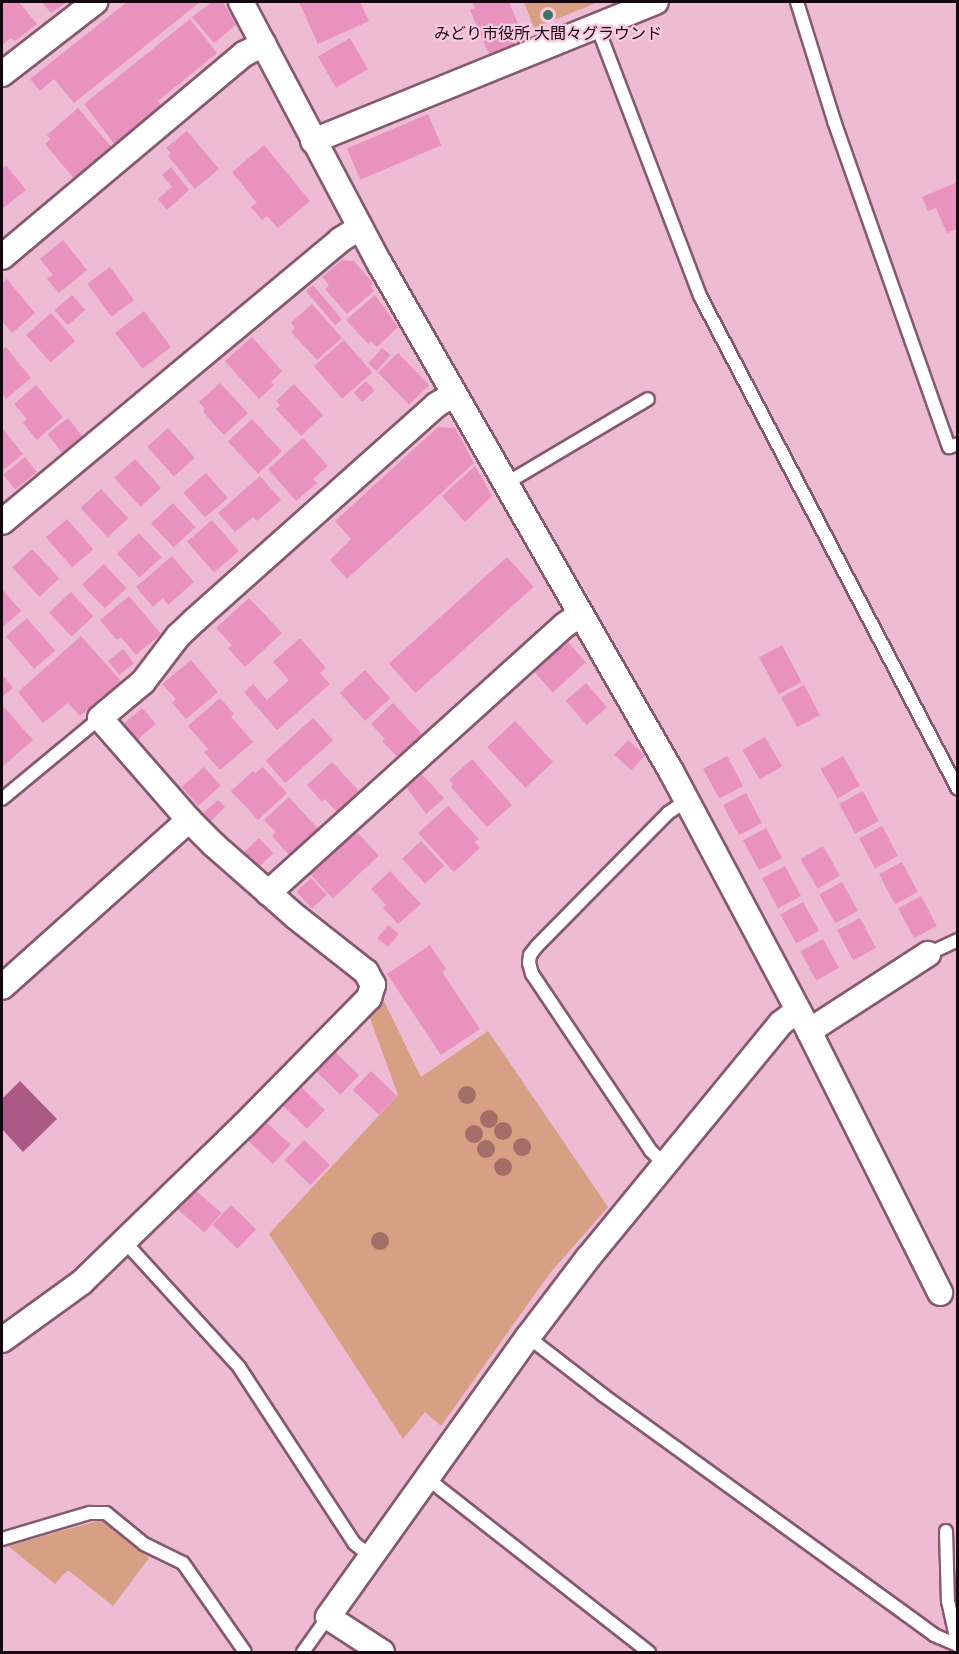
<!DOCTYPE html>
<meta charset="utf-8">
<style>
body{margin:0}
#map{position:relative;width:959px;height:1654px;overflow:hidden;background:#edbbd4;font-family:"Public Sans","Noto Sans JP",sans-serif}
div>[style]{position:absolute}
.green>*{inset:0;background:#d7a085}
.water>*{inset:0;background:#ab5986}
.building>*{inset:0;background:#e992c0;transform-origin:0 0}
.roads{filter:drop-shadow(2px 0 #855970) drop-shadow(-2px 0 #855970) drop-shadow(0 2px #855970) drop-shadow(0 -2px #855970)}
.service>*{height:12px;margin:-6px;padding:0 6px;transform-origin:6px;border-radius:6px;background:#fff}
.minor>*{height:24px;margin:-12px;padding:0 12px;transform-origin:12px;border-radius:12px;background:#fff}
.trees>*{width:18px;height:18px;margin:-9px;border-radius:50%;background:#a36e68}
.dots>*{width:16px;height:16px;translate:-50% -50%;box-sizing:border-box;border:3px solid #fbc8e1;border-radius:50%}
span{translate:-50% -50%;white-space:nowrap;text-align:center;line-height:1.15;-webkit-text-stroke:4.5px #fbc8e1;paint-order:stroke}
.poi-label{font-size:16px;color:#16060f}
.frame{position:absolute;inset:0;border:3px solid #16060f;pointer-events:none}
</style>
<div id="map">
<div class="green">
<i style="clip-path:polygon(524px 2px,599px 2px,534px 28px)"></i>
<i style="clip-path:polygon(381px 995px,421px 1077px,488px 1031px,608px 1207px,550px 1273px,441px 1426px,425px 1412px,403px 1439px,269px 1234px,398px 1095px,368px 1013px)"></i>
<i style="clip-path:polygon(101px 1520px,149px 1558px,113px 1606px,68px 1570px,55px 1584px,8px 1546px)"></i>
</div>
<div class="water">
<i style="clip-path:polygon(20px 1081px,57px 1119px,23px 1152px,2px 1129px,2px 1099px)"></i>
</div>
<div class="building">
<i style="clip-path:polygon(2px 2px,19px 2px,37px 24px,15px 41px,11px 38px,2px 45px)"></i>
<i style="clip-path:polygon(42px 2px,67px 2px,51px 13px)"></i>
<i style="clip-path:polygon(127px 2px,200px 2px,74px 103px,54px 79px,40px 91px,30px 79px)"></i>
<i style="clip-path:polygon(212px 2px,223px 2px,236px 25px,214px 43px,192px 17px)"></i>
<i style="clip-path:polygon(299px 2px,360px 2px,369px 21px,318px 44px)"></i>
<i style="clip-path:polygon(472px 2px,509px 2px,525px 40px,489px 54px,470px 10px,475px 8px)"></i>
<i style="clip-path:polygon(190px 19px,217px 53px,158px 101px,163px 108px,116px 146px,84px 104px)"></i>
<i style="left:350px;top:38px;width:36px;height:37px;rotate:60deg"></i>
<i style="clip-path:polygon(78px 108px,113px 149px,76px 181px,45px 144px,50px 139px,47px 135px)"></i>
<i style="left:428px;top:114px;width:34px;height:88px;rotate:67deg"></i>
<i style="clip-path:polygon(187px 131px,219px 169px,195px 189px,168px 156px,171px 153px,166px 148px)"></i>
<i style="clip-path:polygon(264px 145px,310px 201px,278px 228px,267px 216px,262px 220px,251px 207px,257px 203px,232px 172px)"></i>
<i style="clip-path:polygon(6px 165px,26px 190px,2px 209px,2px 169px)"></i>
<i style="clip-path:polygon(171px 167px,189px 190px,167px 210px,158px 199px,172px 187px,162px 175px)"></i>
<i style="clip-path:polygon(958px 182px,958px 228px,947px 233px,936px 208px,928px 211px,922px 197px)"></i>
<i style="clip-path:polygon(63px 240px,87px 270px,59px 293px,47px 279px,53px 275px,40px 259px)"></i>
<i style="clip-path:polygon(342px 260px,354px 261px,373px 283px,370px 286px,374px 291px,347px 314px,325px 289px,329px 285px,322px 277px)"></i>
<i style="left:110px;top:267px;width:41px;height:28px;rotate:54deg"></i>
<i style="clip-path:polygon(7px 279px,35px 313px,12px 333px,2px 321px,2px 284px)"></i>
<i style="left:313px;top:285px;width:45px;height:9px;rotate:50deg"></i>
<i style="left:72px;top:295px;width:20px;height:23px;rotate:49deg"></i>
<i style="clip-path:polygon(375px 295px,398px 327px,377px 347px,371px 341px,368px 344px,346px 320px)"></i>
<i style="clip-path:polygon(312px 304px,342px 338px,317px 360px,291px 332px,295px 328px,291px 323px)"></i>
<i style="left:144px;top:311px;width:45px;height:36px;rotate:53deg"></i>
<i style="left:51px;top:313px;width:37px;height:33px;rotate:49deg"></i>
<i style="clip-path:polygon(252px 337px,282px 371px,271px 382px,274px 385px,259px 399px,225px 361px)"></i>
<i style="left:344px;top:340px;width:43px;height:40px;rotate:49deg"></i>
<i style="clip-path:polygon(6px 347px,31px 378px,6px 399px,2px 393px,2px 350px)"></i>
<i style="left:382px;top:348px;width:11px;height:21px;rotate:41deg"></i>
<i style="left:398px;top:353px;width:45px;height:28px;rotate:46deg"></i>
<i style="left:366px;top:381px;width:13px;height:17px;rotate:48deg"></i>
<i style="clip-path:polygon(220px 383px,248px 413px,224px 435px,203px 412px,205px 409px,199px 402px)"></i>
<i style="clip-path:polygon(294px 384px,323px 415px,301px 436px,276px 409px,280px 405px,276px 401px)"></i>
<i style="clip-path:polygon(36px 385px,63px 417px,37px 440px,23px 423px,27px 419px,14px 404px)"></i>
<i style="left:68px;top:418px;width:24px;height:26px;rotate:52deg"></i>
<i style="left:252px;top:419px;width:44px;height:33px;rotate:47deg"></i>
<i style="clip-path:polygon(438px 427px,455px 428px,474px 463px,347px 579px,330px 560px,351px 539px,335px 521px)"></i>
<i style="clip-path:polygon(2px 428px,23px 454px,2px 471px)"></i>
<i style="left:168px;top:428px;width:40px;height:28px;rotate:48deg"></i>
<i style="clip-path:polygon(303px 438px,328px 466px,313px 479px,317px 483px,296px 501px,268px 469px)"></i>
<i style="left:25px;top:457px;width:19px;height:28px;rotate:51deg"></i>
<i style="left:135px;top:459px;width:39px;height:28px;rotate:48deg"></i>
<i style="clip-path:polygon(475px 466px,492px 496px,465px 522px,442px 496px)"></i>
<i style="left:206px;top:473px;width:33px;height:30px;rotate:49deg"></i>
<i style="clip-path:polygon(260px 476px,281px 500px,257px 521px,253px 517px,235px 532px,218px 513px)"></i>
<i style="left:101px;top:489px;width:40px;height:28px;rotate:47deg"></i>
<i style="left:173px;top:503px;width:33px;height:30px;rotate:47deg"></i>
<i style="left:67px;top:519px;width:40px;height:28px;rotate:49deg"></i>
<i style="left:212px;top:520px;width:41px;height:33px;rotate:49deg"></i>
<i style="left:139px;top:533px;width:33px;height:30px;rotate:47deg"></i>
<i style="left:32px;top:549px;width:40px;height:27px;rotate:47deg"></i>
<i style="clip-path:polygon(172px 556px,194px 582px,168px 605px,163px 598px,153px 607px,136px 587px)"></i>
<i style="left:507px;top:557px;width:40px;height:159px;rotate:48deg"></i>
<i style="left:104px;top:564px;width:33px;height:30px;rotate:47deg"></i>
<i style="clip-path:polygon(2px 589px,21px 611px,2px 628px)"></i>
<i style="left:71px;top:592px;width:33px;height:30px;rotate:47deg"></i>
<i style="clip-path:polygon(129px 596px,161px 634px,136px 655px,121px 637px,117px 640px,100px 620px)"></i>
<i style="clip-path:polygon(249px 598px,282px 633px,245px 667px,228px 648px,232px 645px,216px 628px)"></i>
<i style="left:27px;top:618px;width:43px;height:28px;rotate:49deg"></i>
<i style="clip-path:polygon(81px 636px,121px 681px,80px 716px,68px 703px,43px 723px,18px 692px)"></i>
<i style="clip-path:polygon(300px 638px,326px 668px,320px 673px,330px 684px,277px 730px,244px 692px,253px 684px,267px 700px,289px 680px,273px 662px)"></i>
<i style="left:566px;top:640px;width:30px;height:45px;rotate:48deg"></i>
<i style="left:782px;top:645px;width:42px;height:26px;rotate:62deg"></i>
<i style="left:123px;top:649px;width:18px;height:19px;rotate:52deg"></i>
<i style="clip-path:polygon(191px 660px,218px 692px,186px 719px,172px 703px,176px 699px,162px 684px)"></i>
<i style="left:365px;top:670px;width:38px;height:34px;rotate:48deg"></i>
<i style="clip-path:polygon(2px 674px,13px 688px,3px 696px,2px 695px)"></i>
<i style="left:586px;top:683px;width:32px;height:27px;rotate:49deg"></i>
<i style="left:804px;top:685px;width:34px;height:26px;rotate:62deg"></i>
<i style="clip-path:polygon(220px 698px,234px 714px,231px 717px,253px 742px,220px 770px,204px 752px,208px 749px,188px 726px)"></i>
<i style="clip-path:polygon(393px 703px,422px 734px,397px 757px,382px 741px,385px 739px,371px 724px)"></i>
<i style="clip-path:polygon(3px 706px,33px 740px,2px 767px,2px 707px)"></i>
<i style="left:142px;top:708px;width:21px;height:24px;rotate:49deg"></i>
<i style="left:313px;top:718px;width:30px;height:64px;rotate:48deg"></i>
<i style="left:515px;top:721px;width:56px;height:38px;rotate:47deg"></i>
<i style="left:765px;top:737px;width:34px;height:26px;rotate:60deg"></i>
<i style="left:628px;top:740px;width:23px;height:20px;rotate:43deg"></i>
<i style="left:727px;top:756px;width:34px;height:27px;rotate:62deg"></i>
<i style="left:843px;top:756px;width:34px;height:26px;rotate:60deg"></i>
<i style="clip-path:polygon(472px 759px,512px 805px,487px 827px,451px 787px,453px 784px,449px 780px)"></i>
<i style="clip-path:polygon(332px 762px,359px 791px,337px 812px,325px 799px,322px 802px,307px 785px)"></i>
<i style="left:204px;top:767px;width:25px;height:30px;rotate:48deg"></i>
<i style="clip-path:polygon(263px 767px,287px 793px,258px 820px,231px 791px,253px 771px,255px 773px)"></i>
<i style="clip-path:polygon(419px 771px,444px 798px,426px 814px,404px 784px)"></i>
<i style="left:863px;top:791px;width:34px;height:27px;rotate:62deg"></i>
<i style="left:746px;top:793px;width:34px;height:26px;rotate:62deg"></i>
<i style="clip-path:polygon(289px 797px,319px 830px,290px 856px,272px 836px,276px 832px,264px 820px)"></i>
<i style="clip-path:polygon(218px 800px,225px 807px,210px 822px,201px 815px)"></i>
<i style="clip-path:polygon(448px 806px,479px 839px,475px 842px,480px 848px,454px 872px,418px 833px)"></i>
<i style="left:882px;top:826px;width:34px;height:26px;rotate:62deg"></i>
<i style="left:766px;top:828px;width:34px;height:26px;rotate:62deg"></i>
<i style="left:355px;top:830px;width:35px;height:63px;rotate:47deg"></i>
<i style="left:259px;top:838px;width:21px;height:21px;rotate:47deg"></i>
<i style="left:421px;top:841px;width:34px;height:26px;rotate:47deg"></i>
<i style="left:823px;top:846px;width:34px;height:26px;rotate:60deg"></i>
<i style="left:902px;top:862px;width:34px;height:26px;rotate:62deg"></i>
<i style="left:785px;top:866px;width:34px;height:26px;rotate:62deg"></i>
<i style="clip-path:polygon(390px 871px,421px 904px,398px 924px,383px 908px,386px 905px,371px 889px)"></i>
<i style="left:311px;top:878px;width:23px;height:20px;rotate:47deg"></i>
<i style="left:842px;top:882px;width:33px;height:26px;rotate:61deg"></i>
<i style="left:921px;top:896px;width:34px;height:26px;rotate:62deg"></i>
<i style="left:803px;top:902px;width:33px;height:26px;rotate:61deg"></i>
<i style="left:860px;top:918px;width:34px;height:26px;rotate:62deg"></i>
<i style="left:388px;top:925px;width:14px;height:17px;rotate:39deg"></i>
<i style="left:823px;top:939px;width:33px;height:26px;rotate:61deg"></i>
<i style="clip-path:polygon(430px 945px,446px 969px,442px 972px,480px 1029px,441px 1055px,387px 974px)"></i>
<i style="left:334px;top:1051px;width:35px;height:27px;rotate:44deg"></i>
<i style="left:371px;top:1071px;width:36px;height:26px;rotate:44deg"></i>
<i style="left:299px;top:1085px;width:36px;height:26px;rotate:44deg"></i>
<i style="left:265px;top:1121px;width:35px;height:26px;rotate:43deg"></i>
<i style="left:304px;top:1140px;width:36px;height:28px;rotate:44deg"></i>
<i style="left:195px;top:1190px;width:35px;height:26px;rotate:41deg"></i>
<i style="left:231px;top:1205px;width:35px;height:27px;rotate:44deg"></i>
</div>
<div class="roads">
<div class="service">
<i style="left:797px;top:2px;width:125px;rotate:72.7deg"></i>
<i style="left:834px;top:121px;width:346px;rotate:70.6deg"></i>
<i style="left:949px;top:447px;width:9px;rotate:-18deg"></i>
<i style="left:597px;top:26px;width:289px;rotate:69.1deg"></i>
<i style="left:700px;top:296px;width:556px;rotate:62.38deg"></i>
<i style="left:505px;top:484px;width:166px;rotate:-30.7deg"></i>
<i style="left:2px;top:799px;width:127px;rotate:-39.6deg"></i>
<i style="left:928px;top:954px;width:33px;rotate:-25deg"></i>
<i style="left:665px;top:1165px;width:20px;rotate:-135deg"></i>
<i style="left:651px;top:1151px;width:213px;rotate:-123.9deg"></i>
<i style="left:532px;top:974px;width:11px;rotate:-105deg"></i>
<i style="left:529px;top:963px;width:8px;rotate:-83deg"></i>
<i style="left:530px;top:955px;width:11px;rotate:-52deg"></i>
<i style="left:537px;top:946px;width:187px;rotate:-45.4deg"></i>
<i style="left:668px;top:813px;width:22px;rotate:-34deg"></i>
<i style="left:125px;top:1242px;width:169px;rotate:47.6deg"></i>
<i style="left:239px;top:1367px;width:210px;rotate:56.8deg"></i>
<i style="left:354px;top:1543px;width:21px;rotate:39deg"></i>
<i style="left:528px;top:1337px;width:95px;rotate:37.7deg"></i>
<i style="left:603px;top:1395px;width:409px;rotate:35.9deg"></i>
<i style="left:934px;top:1635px;width:25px;rotate:23deg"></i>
<i style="left:428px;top:1479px;width:281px;rotate:38.1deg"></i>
<i style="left:946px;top:1531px;width:70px;rotate:88.4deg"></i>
<i style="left:948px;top:1601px;width:46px;rotate:77.5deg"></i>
<i style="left:2px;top:1539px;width:92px;rotate:-16.5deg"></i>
<i style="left:90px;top:1513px;width:16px"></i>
<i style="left:106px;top:1513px;width:49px;rotate:39.2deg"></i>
<i style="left:144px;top:1544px;width:43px;rotate:26deg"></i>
<i style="left:183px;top:1563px;width:108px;rotate:55.1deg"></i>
<i style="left:303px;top:1652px;width:43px;rotate:-54.5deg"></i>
</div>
<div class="minor">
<i style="left:241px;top:2px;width:297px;rotate:62.1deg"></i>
<i style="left:380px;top:264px;width:585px;rotate:60.15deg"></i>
<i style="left:671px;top:771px;width:294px;rotate:62deg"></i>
<i style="left:809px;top:1031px;width:293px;rotate:63.4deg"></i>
<i style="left:2px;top:74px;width:118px;rotate:-37.7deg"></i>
<i style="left:313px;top:141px;width:370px;rotate:-22.1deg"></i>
<i style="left:2px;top:257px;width:316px;rotate:-40deg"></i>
<i style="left:244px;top:54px;width:22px;rotate:-27deg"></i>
<i style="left:2px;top:522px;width:440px;rotate:-39.8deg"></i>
<i style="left:340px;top:240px;width:22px;rotate:-32deg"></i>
<i style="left:268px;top:893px;width:400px;rotate:-42.1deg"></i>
<i style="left:565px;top:625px;width:19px;rotate:-36deg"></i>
<i style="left:2px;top:987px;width:251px;rotate:-41.8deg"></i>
<i style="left:809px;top:1031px;width:142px;rotate:-32.9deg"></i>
<i style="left:2px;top:1340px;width:99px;rotate:-35.9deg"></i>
<i style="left:82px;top:1282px;width:226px;rotate:-44.1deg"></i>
<i style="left:244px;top:1125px;width:178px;rotate:-45.5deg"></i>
<i style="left:369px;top:998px;width:14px;rotate:-73deg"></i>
<i style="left:373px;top:985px;width:15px;rotate:-118deg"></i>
<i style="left:366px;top:972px;width:89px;rotate:-141.8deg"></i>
<i style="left:296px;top:917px;width:109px;rotate:-138.7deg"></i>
<i style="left:214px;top:845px;width:35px;rotate:-135deg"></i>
<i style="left:189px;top:820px;width:135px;rotate:-131.1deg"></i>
<i style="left:100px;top:718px;width:56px;rotate:-39.9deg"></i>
<i style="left:143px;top:682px;width:58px;rotate:-52.7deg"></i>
<i style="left:178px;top:636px;width:23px;rotate:-43deg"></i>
<i style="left:195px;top:620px;width:323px;rotate:-41.7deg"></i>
<i style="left:436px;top:405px;width:21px;rotate:-31deg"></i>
<i style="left:382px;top:1652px;width:64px;rotate:-147.1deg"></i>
<i style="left:328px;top:1617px;width:344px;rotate:-54.5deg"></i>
<i style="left:528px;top:1337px;width:99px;rotate:-52.8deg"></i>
<i style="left:588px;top:1258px;width:304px;rotate:-50.6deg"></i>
<i style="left:781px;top:1023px;width:20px;rotate:-37deg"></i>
</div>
</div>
<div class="trees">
<i style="left:467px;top:1095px"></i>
<i style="left:489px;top:1119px"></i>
<i style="left:503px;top:1131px"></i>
<i style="left:474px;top:1134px"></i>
<i style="left:522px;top:1147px"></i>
<i style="left:486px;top:1149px"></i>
<i style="left:503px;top:1167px"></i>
<i style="left:380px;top:1241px"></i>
</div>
<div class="dots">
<i style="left:548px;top:15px;background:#39755f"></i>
</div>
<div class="poi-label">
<span style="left:548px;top:34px">みどり市役所 大間々グラウンド</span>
</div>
<div class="frame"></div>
</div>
